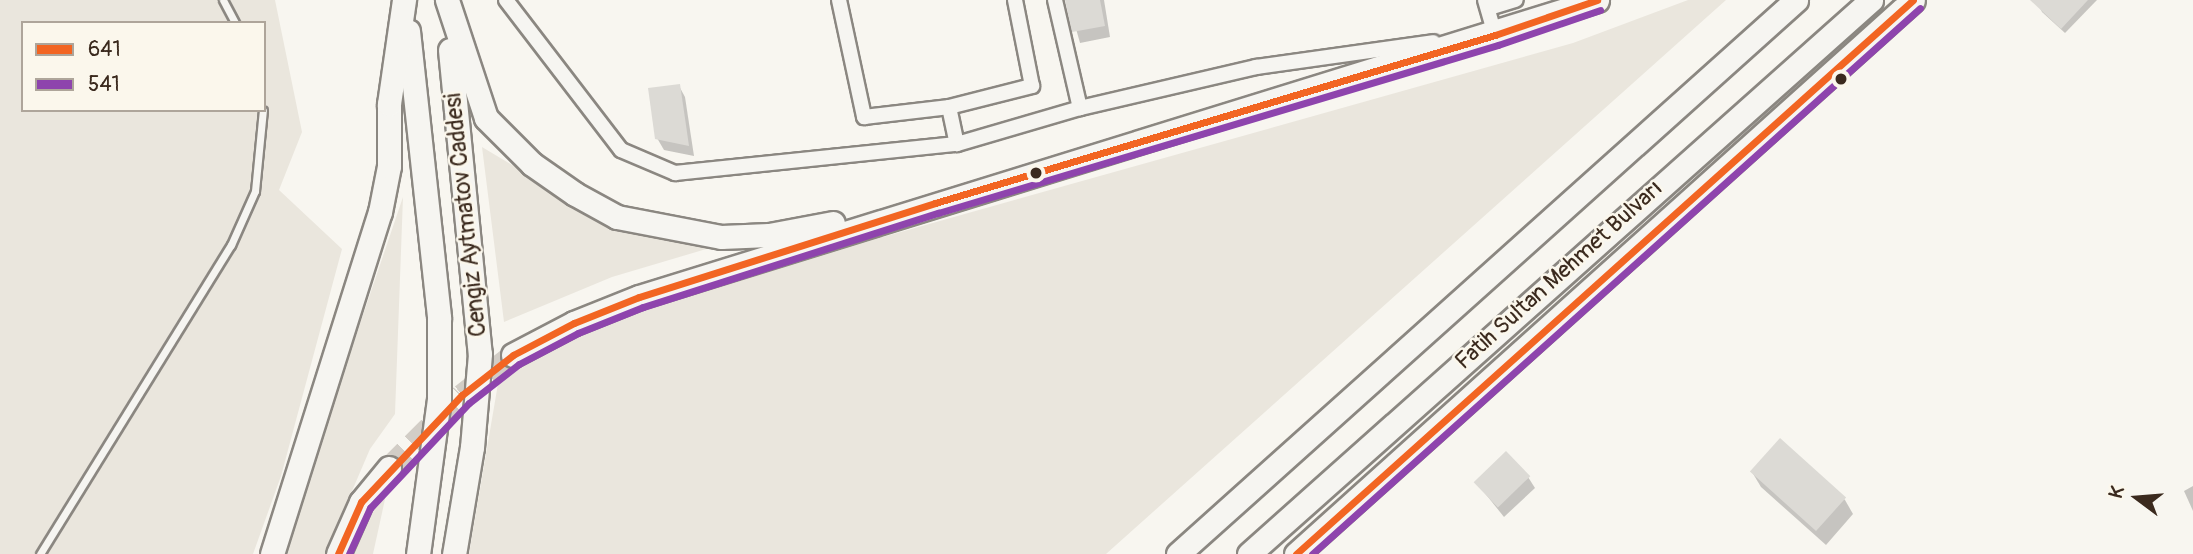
<!DOCTYPE html>
<meta charset="utf-8">
<style>
body{margin:0}
#map{position:relative;width:2193px;height:554px;overflow:hidden;background:#f8f6f0;font-family:Pangolin,sans-serif}
div>[style]{position:absolute}
.green>*{inset:0;background:#eae6dd}
.shadow>*{inset:0;background:#0003}
.building>*{inset:0;background:#dcdad5;transform-origin:0 0}
.trunk-tunnel>*{height:23px;margin-top:-11.5px;transform-origin:0;background:repeating-linear-gradient(90deg,#d2cdc6 0 23px,transparent 0 34px)}
.roads{filter:drop-shadow(2px 0 #8b8781) drop-shadow(-2px 0 #8b8781) drop-shadow(0 2px #8b8781) drop-shadow(0 -2px #8b8781)}
.service>*{height:7px;margin:-3.5px;padding:0 3.5px;transform-origin:3.5px;border-radius:3.5px;background:#f6f5f1}
.minor>*{height:14px;margin:-7px;padding:0 7px;transform-origin:7px;border-radius:7px;background:#f6f5f1}
.trunk>*{height:23px;margin:-11.5px;padding:0 11.5px;transform-origin:11.5px;border-radius:11.5px;background:#f6f5f1}
.bus-1>*{height:7px;margin:-3.5px;padding:0 3.5px;transform-origin:3.5px;border-radius:3.5px;background:#f26522}
.bus-2>*{height:7px;margin:-3.5px;padding:0 3.5px;transform-origin:3.5px;border-radius:3.5px;background:#8e44ad}
.dots>*{width:19px;height:19px;translate:-50% -50%;box-sizing:border-box;border:4px solid #fbf7ec;border-radius:50%}
span{translate:-50% -50%;white-space:nowrap;text-align:center;line-height:1.15;-webkit-text-stroke:5px #fbf7ec;paint-order:stroke}
.street-label{font-size:23px;color:#3b2a1e}
.legend{position:absolute;left:21px;top:21px;width:245px;height:91px;box-sizing:border-box;background:#fbf7ec;border:2px solid #aea59a;margin:0;padding:9px 12px;list-style:none;font-size:21px;color:#3b2a1e}
.legend li{display:flex;align-items:center;gap:14px;height:35px}
.legend b{width:35px;border:2px solid #aea59a}
.north{position:absolute;left:2102px;top:463px;width:70px;height:70px;-webkit-text-stroke:5px #fbf7ec;paint-order:stroke;rotate:286deg;font-size:19px;font-weight:700;line-height:28px;text-align:center;color:#3b2a1e}
.north::after{content:'';display:block;margin:auto;width:24px;height:32px;background:#3b2a1e;clip-path:polygon(50% 0,100% 100%,50% 72%,0 100%)}
</style>
<div id="map">
<div class="green">
<i style="clip-path:polygon(evenodd,0 0,275px 0,302px 132px,279px 190px,342px 249px,281px 476px,253px 554px,0 554px,0 0,23px 23px,264px 23px,264px 110px,23px 110px,23px 23px)"></i>
<i style="clip-path:polygon(1688px 0,1726px 0,1106px 554px,469px 554px,500px 372px,666px 298px,1573px 43px)"></i>
<i style="clip-path:polygon(482px 147px,593px 213px,672px 241px,713px 247px,612px 277px,504px 322px)"></i>
<i style="clip-path:polygon(403px 197px,395px 414px,370px 449px,325px 554px,282px 554px)"></i>
<i style="clip-path:polygon(389px 481px,373px 554px,354px 554px,360px 532px)"></i>
</div>
<div class="shadow">
<i style="clip-path:polygon(1068px 0,1104px 0,1110px 37px,1080px 43px)"></i>
<i style="clip-path:polygon(2045px 0,2097px 0,2065px 33px,2042px 12px,2039px 6px)"></i>
<i style="clip-path:polygon(679px 86px,685px 97px,694px 156px,664px 150px,657px 138px)"></i>
<i style="clip-path:polygon(1780px 441px,1845px 500px,1853px 514px,1826px 545px,1761px 487px,1752px 472px)"></i>
<i style="clip-path:polygon(1528px 477px,1535px 488px,1504px 517px,1476px 482px)"></i>
<i style="clip-path:polygon(2193px 486px,2193px 511px,2184px 491px)"></i>
</div>
<div class="building">
<i style="clip-path:polygon(1065px 0,1100px 0,1105px 26px,1072px 32px)"></i>
<i style="clip-path:polygon(2030px 0,2088px 0,2061px 29px)"></i>
<i style="clip-path:polygon(680px 84px,689px 146px,655px 139px,648px 88px)"></i>
<i style="left:1780px;top:438px;width:89px;height:45px;rotate:42deg"></i>
<i style="left:1506px;top:451px;width:35px;height:45px;rotate:46deg"></i>
</div>
<div class="trunk-tunnel">
<i style="left:389px;top:468px;width:103px;rotate:-45deg"></i>
<i style="left:462px;top:395px;width:65px;rotate:-38.1deg"></i>
</div>
<div class="roads">
<div class="service">
<i style="left:223px;top:0;width:26px;rotate:62deg"></i>
<i style="left:40px;top:554px;width:363px;rotate:-58.3deg"></i>
<i style="left:231px;top:245px;width:59px;rotate:-66deg"></i>
<i style="left:255px;top:191px;width:81px;rotate:-84.4deg"></i>
</div>
<div class="minor">
<i style="left:506px;top:0;width:189px;rotate:52.5deg"></i>
<i style="left:621px;top:150px;width:59px;rotate:23.1deg"></i>
<i style="left:675px;top:173px;width:283px;rotate:-5.9deg"></i>
<i style="left:957px;top:144px;width:128px;rotate:-16.3deg"></i>
<i style="left:1080px;top:108px;width:181px;rotate:-13.1deg"></i>
<i style="left:1256px;top:67px;width:179px;rotate:-8deg"></i>
<i style="left:839px;top:0;width:120px;rotate:77.9deg"></i>
<i style="left:864px;top:117px;width:86px;rotate:-6.7deg"></i>
<i style="left:949px;top:107px;width:86px;rotate:-14.2deg"></i>
<i style="left:1032px;top:86px;width:88px;rotate:-101.2deg"></i>
<i style="left:1055px;top:0;width:111px;rotate:77deg"></i>
<i style="left:1485px;top:0;width:36px;rotate:74deg"></i>
<i style="left:1489px;top:8px;width:28px;rotate:-17deg"></i>
<i style="left:949px;top:107px;width:38px;rotate:78deg"></i>
</div>
<div class="trunk">
<i style="left:447px;top:0;width:124px;rotate:71.7deg"></i>
<i style="left:486px;top:118px;width:65px;rotate:45deg"></i>
<i style="left:532px;top:164px;width:52px;rotate:34.9deg"></i>
<i style="left:575px;top:194px;width:48px;rotate:28.7deg"></i>
<i style="left:617px;top:217px;width:106px;rotate:10.9deg"></i>
<i style="left:721px;top:237px;width:48px;rotate:-2.4deg"></i>
<i style="left:769px;top:235px;width:65px;rotate:-10.6deg"></i>
<i style="left:408px;top:31px;width:289px;rotate:83.8deg"></i>
<i style="left:439px;top:318px;width:81px;rotate:90deg"></i>
<i style="left:439px;top:399px;width:156px;rotate:97.7deg"></i>
<i style="left:450px;top:50px;width:305px;rotate:84.4deg"></i>
<i style="left:480px;top:354px;width:93px;rotate:94.9deg"></i>
<i style="left:472px;top:447px;width:109px;rotate:99.5deg"></i>
<i style="left:513px;top:355px;width:69px;rotate:-27.7deg"></i>
<i style="left:574px;top:323px;width:70px;rotate:-21.8deg"></i>
<i style="left:639px;top:297px;width:1003px;rotate:-17.22deg"></i>
<i style="left:272px;top:554px;width:359px;rotate:-72.5deg"></i>
<i style="left:380px;top:212px;width:47px;rotate:-78.9deg"></i>
<i style="left:389px;top:166px;width:62px;rotate:-90deg"></i>
<i style="left:389px;top:104px;width:105px;rotate:-81.8deg"></i>
<i style="left:338px;top:554px;width:57px;rotate:-66.1deg"></i>
<i style="left:361px;top:502px;width:44px;rotate:-50.5deg"></i>
<i style="left:1178px;top:554px;width:830px;rotate:-41.87deg"></i>
<i style="left:1249px;top:554px;width:833px;rotate:-41.69deg"></i>
<i style="left:1296px;top:554px;width:829px;rotate:-41.92deg"></i>
</div>
</div>
<div class="bus-1">
<i style="left:338px;top:554px;width:57px;rotate:-66.1deg"></i>
<i style="left:361px;top:502px;width:147px;rotate:-46.7deg"></i>
<i style="left:462px;top:395px;width:65px;rotate:-38.1deg"></i>
<i style="left:513px;top:355px;width:69px;rotate:-27.7deg"></i>
<i style="left:574px;top:323px;width:70px;rotate:-21.8deg"></i>
<i style="left:639px;top:297px;width:311px;rotate:-17.6deg"></i>
<i style="left:935px;top:203px;width:585px;rotate:-16.7deg"></i>
<i style="left:1495px;top:35px;width:108px;rotate:-18.9deg"></i>
<i style="left:1296px;top:554px;width:829px;rotate:-41.92deg"></i>
</div>
<div class="bus-2">
<i style="left:349px;top:554px;width:51px;rotate:-65.5deg"></i>
<i style="left:370px;top:508px;width:144px;rotate:-46.7deg"></i>
<i style="left:469px;top:403px;width:63px;rotate:-38deg"></i>
<i style="left:519px;top:364px;width:67px;rotate:-27.7deg"></i>
<i style="left:578px;top:333px;width:70px;rotate:-21.8deg"></i>
<i style="left:643px;top:307px;width:310px;rotate:-17.7deg"></i>
<i style="left:938px;top:213px;width:585px;rotate:-16.7deg"></i>
<i style="left:1498px;top:45px;width:108px;rotate:-18.9deg"></i>
<i style="left:1312px;top:554px;width:817px;rotate:-41.92deg"></i>
</div>
<div class="dots">
<i style="left:1841px;top:79px;background:#3b2a1e"></i>
<i style="left:1036px;top:173px;background:#3b2a1e"></i>
</div>
<div class="street-label">
<span style="left:466px;top:215px;rotate:-96deg">Cengiz Aytmatov Caddesi</span>
<span style="left:1559px;top:275px;rotate:-42deg">Fatih Sultan Mehmet Bulvarı</span>
</div>
<ul class="legend">
<li><b style="height:9px;background:#f26522"></b>641</li>
<li><b style="height:9px;background:#8e44ad"></b>541</li>
</ul>
<div class="north">K</div>
</div>
